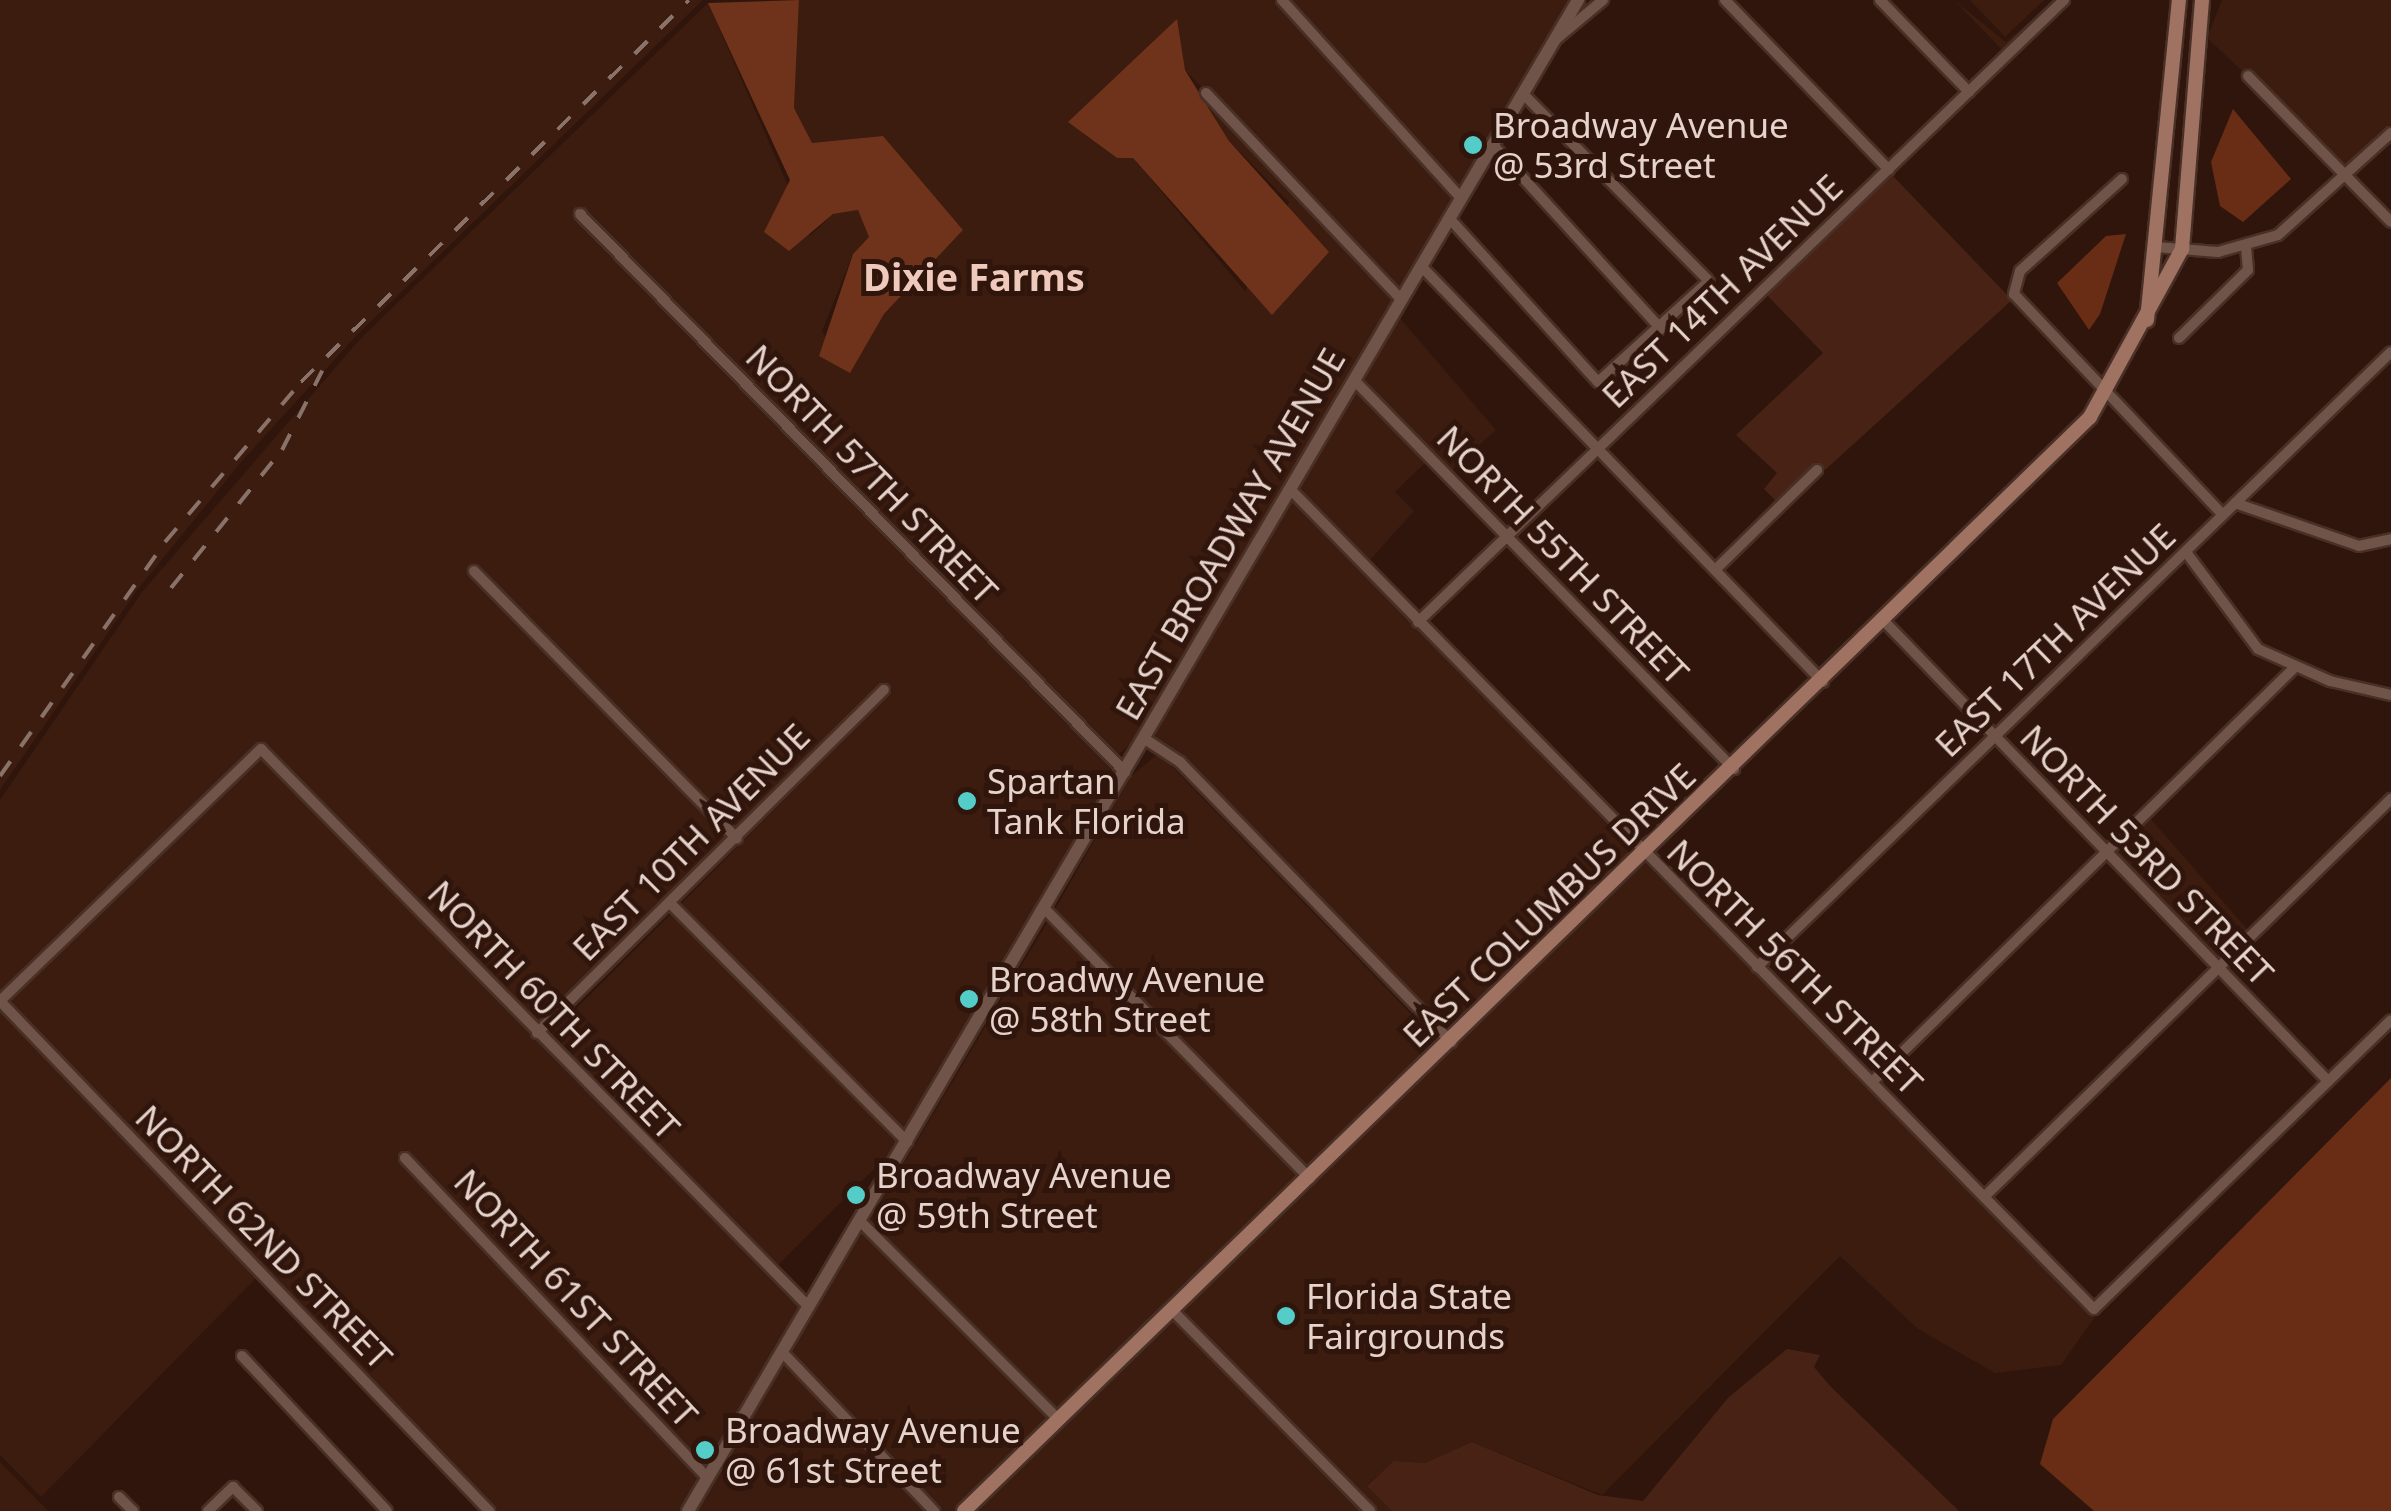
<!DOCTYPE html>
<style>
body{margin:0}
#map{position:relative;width:2391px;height:1511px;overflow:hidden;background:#2f150b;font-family:"Noto Sans",sans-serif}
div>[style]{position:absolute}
.built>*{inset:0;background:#3c1c0f;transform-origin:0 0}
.green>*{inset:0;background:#482315}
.forest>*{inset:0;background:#6f321a}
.water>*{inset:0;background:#692d15}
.roads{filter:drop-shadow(2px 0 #493026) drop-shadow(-2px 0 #493026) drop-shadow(0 2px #493026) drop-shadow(0 -2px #493026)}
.minor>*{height:10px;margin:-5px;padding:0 5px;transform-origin:5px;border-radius:5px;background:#715449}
.tertiary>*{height:12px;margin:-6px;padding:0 6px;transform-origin:6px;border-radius:6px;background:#715449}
.secondary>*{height:14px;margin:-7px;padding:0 7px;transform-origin:7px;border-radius:7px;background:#a07262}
.rail>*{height:4px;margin-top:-2px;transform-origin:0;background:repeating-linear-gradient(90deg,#89726a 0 18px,transparent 0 36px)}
.dots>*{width:28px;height:28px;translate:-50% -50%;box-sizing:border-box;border:5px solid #2f150b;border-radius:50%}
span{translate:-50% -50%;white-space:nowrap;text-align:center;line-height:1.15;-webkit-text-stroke:10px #2f150b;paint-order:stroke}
.poi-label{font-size:35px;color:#e6d3cc}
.left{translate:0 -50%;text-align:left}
.street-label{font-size:35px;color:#e6d3cc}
.neighbourhood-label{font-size:38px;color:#efcabc;font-weight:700}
</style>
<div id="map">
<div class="built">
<i style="clip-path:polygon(0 0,703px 0,357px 335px,242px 461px,138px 589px,0 790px)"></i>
<i style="clip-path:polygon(799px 0,1274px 0,1454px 199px,1401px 290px,1185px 70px,1069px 122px,1117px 158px,1133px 158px,1245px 291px,1289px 202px,1229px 141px,1204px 99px,1395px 300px,1139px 738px,1117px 755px,580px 206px,572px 213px,1118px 773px,905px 1133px,680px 905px,892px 690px,883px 682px,735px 830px,474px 563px,466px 571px,729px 839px,537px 1025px,261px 741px,0 992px,0 800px,142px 592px,360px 339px,708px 3px,810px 236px,833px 214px,859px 210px,869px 237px,853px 254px,822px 331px,850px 372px,884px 314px,963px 230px,883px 137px,812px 144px,794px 108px)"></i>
<i style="clip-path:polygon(1289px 0,1571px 0,1460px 189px)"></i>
<i style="clip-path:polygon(1954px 0,2006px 42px,2055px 0,2003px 51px)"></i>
<i style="clip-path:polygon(1970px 0,2044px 0,2005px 37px)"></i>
<i style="clip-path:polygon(2222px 0,2391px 0,2391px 124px,2345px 167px,2207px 38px)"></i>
<i style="clip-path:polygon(1399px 317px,1496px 430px,1451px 471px,1361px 380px)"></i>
<i style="clip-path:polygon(1355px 389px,1426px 462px,1395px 492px,1414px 511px,1368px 562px,1299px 490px)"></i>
<i style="clip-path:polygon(1293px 500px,1636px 854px,1451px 1034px,1154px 737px)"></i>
<i style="clip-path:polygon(1159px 753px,1440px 1044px,1310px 1171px,1054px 911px,1131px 776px)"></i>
<i style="clip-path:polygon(261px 757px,802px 1308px,706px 1467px,405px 1150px,397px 1157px,700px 1477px,680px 1511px,497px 1511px,8px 1002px)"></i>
<i style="clip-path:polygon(2150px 818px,2247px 929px,2218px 960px,2115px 853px)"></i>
<i style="clip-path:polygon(1645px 863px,2095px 1317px,2061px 1365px,1995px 1373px,1918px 1329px,1840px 1256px,1602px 1495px,1472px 1442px,1425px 1463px,1394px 1462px,1367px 1485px,1392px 1511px,1377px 1511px,1181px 1311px)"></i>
<i style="left:672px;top:913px;width:324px;height:175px;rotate:45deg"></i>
<i style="clip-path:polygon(1048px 921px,1302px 1178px,1057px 1411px,869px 1222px)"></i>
<i style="clip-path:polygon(0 1009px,257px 1277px,41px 1497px,0 1455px)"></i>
<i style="clip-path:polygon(863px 1231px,1049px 1418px,955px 1511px,941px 1511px,790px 1353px)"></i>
<i style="clip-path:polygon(1173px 1318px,1362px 1511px,973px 1511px,1058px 1427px)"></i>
<i style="clip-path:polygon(784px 1362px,926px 1511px,695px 1511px)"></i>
<i style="clip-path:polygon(0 1462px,48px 1511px,0 1511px)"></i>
</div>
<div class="green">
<i style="clip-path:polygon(1892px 175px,2012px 300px,1825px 470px,1816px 462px,1776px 501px,1764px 489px,1777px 473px,1736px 435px,1823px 353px,1767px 295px)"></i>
<i style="clip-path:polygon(1787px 1349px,1820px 1355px,1814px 1367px,1831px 1387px,1959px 1511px,1392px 1511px,1367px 1486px,1394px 1461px,1425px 1463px,1472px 1442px,1598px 1495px,1643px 1501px,1728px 1398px)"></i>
</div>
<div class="forest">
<i style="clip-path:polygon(799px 0,794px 108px,812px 143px,883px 136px,963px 230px,884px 314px,850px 373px,819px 356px,853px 254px,869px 237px,858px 210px,833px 214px,789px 251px,764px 232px,790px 180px,708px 3px)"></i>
<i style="clip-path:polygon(1177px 19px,1185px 70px,1229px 141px,1329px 252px,1272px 315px,1133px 158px,1117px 158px,1068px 122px)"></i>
</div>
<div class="water">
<i style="clip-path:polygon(2233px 109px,2291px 179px,2243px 222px,2220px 206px,2211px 162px)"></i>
<i style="clip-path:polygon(2126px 234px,2100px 314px,2089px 330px,2057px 283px,2106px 236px)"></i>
<i style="clip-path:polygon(2391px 1078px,2391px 1511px,2094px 1511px,2040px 1464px,2053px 1419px)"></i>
</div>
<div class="roads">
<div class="minor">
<i style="left:1282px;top:0;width:268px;rotate:47.9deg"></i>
<i style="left:1725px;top:0;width:236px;rotate:46deg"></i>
<i style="left:1880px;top:0;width:128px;rotate:45.9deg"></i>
<i style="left:1554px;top:41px;width:64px;rotate:-39.9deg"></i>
<i style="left:2248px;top:76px;width:204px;rotate:45.6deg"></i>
<i style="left:1206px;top:93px;width:285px;rotate:46.6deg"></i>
<i style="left:1494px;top:146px;width:248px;rotate:47.6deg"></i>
<i style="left:2122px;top:179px;width:137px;rotate:138deg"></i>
<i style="left:2020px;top:271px;width:24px;rotate:105deg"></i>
<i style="left:2014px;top:294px;width:304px;rotate:46.6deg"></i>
<i style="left:580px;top:214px;width:780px;rotate:45.68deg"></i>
<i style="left:1450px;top:219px;width:220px;rotate:47.8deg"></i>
<i style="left:1598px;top:382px;width:150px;rotate:-42.3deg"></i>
<i style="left:1709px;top:281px;width:264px;rotate:-134.8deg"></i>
<i style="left:2156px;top:247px;width:62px;rotate:4.6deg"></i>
<i style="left:2218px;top:252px;width:62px;rotate:-15.8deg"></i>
<i style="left:2278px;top:235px;width:152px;rotate:-42.1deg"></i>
<i style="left:1422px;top:267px;width:577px;rotate:45.98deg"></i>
<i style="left:2179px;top:338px;width:97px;rotate:-44.6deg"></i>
<i style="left:2248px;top:270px;width:22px;rotate:-95deg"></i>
<i style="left:1354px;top:380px;width:544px;rotate:45.67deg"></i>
<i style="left:1291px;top:490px;width:1147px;rotate:45.57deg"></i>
<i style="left:2094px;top:1309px;width:414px;rotate:-44.2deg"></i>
<i style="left:2235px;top:503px;width:131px;rotate:19.1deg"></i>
<i style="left:2359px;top:546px;width:33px;rotate:-12deg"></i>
<i style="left:2186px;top:552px;width:121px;rotate:53.4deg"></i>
<i style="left:2258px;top:649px;width:79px;rotate:24deg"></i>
<i style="left:2330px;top:681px;width:63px;rotate:12.9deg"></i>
<i style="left:1715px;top:570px;width:143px;rotate:-44.4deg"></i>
<i style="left:474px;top:571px;width:375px;rotate:45.5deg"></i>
<i style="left:1418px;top:622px;width:897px;rotate:-43.92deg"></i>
<i style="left:1885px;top:622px;width:638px;rotate:46.02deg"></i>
<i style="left:1145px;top:739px;width:42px;rotate:33.3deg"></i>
<i style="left:1180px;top:762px;width:390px;rotate:45.9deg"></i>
<i style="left:672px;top:905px;width:334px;rotate:45.2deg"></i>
<i style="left:1047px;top:911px;width:375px;rotate:45.5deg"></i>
<i style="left:1757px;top:967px;width:883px;rotate:-44.13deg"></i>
<i style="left:0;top:1001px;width:363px;rotate:-44deg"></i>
<i style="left:261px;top:749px;width:782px;rotate:45.52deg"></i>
<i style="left:0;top:1001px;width:707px;rotate:46.2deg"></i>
<i style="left:537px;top:1033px;width:488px;rotate:-44.7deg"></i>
<i style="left:1872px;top:1082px;width:593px;rotate:-44.45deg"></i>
<i style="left:405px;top:1158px;width:439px;rotate:46.6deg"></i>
<i style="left:1985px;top:1196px;width:568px;rotate:-44.36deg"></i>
<i style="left:861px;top:1222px;width:279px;rotate:45deg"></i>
<i style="left:1172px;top:1310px;width:282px;rotate:45.4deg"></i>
<i style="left:783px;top:1353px;width:219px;rotate:46.3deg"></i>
<i style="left:242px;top:1356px;width:212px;rotate:46.9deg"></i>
<i style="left:119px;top:1497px;width:20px;rotate:45deg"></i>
<i style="left:208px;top:1511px;width:35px;rotate:-44deg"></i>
<i style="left:233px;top:1487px;width:34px;rotate:45deg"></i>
</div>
<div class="tertiary">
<i style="left:688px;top:1511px;width:1754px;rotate:-59.5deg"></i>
</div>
<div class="secondary">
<i style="left:2147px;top:320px;width:322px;rotate:-84.3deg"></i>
<i style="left:964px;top:1511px;width:1570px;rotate:-44.17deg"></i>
<i style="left:2090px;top:417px;width:192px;rotate:-61.3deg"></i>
<i style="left:2182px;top:249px;width:250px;rotate:-85.4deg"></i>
</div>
</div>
<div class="rail">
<i style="left:171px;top:588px;width:177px;rotate:-51.2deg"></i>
<i style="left:282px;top:450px;width:89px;rotate:-63.1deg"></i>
<i style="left:0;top:776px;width:286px;rotate:-54.8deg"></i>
<i style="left:165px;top:542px;width:210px;rotate:-49.6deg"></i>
<i style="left:301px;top:382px;width:544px;rotate:-44.55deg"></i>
</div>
<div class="dots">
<i style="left:1473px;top:145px;background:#54cdc8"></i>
<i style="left:967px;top:801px;background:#54cdc8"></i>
<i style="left:969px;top:999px;background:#54cdc8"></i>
<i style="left:856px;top:1195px;background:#54cdc8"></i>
<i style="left:1286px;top:1316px;background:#54cdc8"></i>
<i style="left:705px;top:1450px;background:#54cdc8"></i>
</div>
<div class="poi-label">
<span class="left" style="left:1493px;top:145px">Broadway Avenue<br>@ 53rd Street</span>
<span class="left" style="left:987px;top:801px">Spartan<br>Tank Florida</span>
<span class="left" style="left:989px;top:999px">Broadwy Avenue<br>@ 58th Street</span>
<span class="left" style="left:876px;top:1195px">Broadway Avenue<br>@ 59th Street</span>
<span class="left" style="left:1306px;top:1316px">Florida State<br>Fairgrounds</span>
<span class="left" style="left:725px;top:1450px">Broadway Avenue<br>@ 61st Street</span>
</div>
<div class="street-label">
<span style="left:1722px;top:291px;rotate:-44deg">EAST 14TH AVENUE</span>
<span style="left:872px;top:474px;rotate:46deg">NORTH 57TH STREET</span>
<span style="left:1230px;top:534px;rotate:-60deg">EAST BROADWAY AVENUE</span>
<span style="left:1563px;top:555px;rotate:46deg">NORTH 55TH STREET</span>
<span style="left:2055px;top:640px;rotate:-44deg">EAST 17TH AVENUE</span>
<span style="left:691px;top:842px;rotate:-45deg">EAST 10TH AVENUE</span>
<span style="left:2147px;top:855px;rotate:46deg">NORTH 53RD STREET</span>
<span style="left:1549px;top:905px;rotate:-44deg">EAST COLUMBUS DRIVE</span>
<span style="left:1795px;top:967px;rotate:45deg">NORTH 56TH STREET</span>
<span style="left:554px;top:1010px;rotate:46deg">NORTH 60TH STREET</span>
<span style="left:264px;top:1237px;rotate:46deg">NORTH 62ND STREET</span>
<span style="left:576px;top:1298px;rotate:47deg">NORTH 61ST STREET</span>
</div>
<div class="neighbourhood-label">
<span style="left:974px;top:277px">Dixie Farms</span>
</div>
</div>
